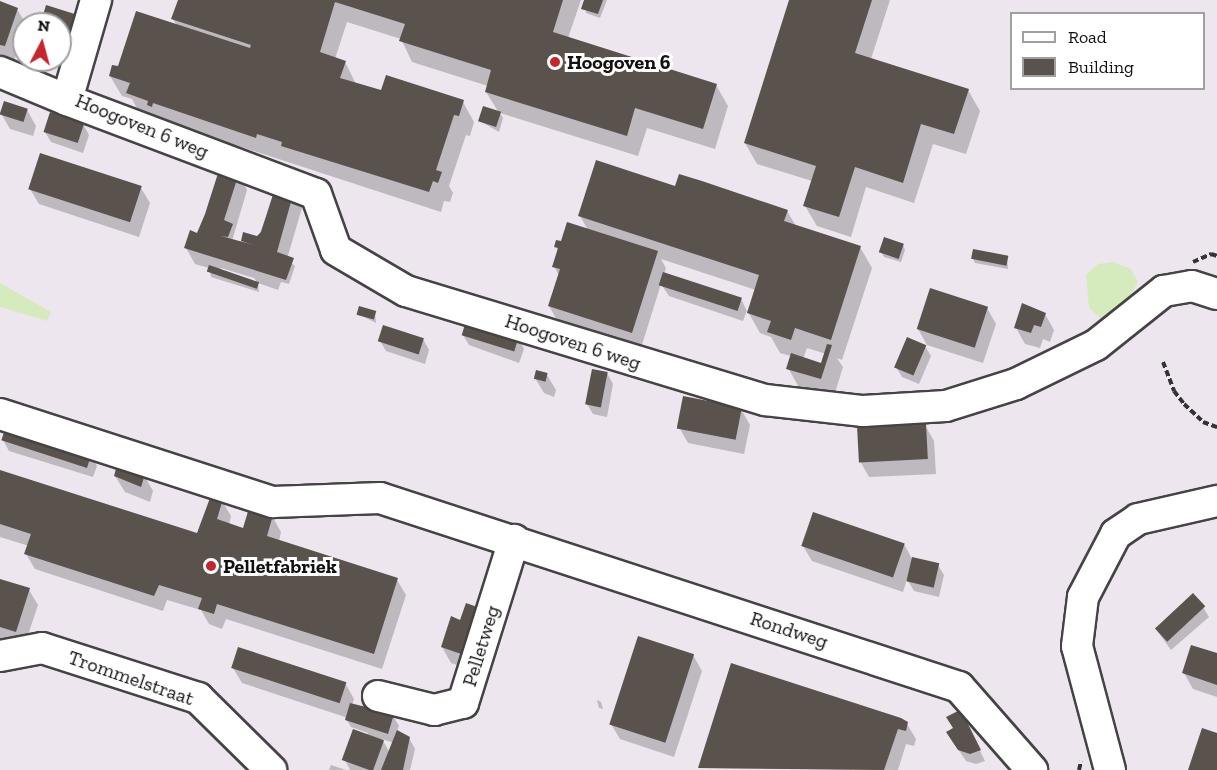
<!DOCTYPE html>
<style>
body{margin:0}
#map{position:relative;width:1217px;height:770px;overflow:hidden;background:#fffdf5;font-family:"Zilla Slab",serif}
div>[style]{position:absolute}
.industrial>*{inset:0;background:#eee6ef}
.green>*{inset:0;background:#d5ebbd}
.shadow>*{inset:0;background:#0003}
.building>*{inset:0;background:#5a524d;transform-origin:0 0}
.path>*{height:4px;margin-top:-2px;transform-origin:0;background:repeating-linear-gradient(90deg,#333 0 6px,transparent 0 9px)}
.roads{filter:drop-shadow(2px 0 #444) drop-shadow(-2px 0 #444) drop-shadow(0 2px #444) drop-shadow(0 -2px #444)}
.minor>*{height:30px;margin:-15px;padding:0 15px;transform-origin:15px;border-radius:15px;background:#fff}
.dots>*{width:16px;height:16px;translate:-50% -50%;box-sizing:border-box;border:3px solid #fff;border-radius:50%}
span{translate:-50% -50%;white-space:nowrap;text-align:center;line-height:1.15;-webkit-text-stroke:6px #fff;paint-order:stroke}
.poi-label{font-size:20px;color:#111;font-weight:700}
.left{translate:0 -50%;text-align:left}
.street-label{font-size:20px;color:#111}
.legend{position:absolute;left:1010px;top:12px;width:195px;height:78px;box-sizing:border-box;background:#fff;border:2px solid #a0a0a0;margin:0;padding:8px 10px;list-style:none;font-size:18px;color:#111}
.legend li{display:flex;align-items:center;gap:12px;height:30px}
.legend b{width:30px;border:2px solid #a0a0a0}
.north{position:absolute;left:12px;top:12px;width:60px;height:60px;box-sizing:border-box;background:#fff;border:2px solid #a0a0a0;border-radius:50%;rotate:6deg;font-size:16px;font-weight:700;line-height:24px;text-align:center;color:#111}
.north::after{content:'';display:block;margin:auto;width:21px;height:27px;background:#c4262e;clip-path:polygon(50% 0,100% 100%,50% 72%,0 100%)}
</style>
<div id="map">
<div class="industrial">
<i style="clip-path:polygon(evenodd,0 0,1217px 0,1217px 770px,0 770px,0 0,1012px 14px,1204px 14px,1204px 88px,1012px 88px,1012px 14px,0 0,24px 24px,60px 24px,60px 60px,24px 60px,24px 24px)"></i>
</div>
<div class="green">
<i style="clip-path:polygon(1113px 262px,1131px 269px,1138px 282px,1126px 303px,1106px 318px,1100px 318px,1089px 308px,1086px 275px,1098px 264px)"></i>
<i style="clip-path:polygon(0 283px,51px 312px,47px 321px,0 307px)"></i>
</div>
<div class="shadow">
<i style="clip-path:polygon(179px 0,581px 0,568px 38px,716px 85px,728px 106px,715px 149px,647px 128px,638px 156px,500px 113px,503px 118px,499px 132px,480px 121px,499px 113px,486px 92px,488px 86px,412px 62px,401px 39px,347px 22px,335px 59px,345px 62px,356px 84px,382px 92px,463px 102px,474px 122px,470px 136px,466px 135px,449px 186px,453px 193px,450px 202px,444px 201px,441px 212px,140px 114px,132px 99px,122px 96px,110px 76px,177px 26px,173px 19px)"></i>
<i style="clip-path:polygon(586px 0,607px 0,600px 18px,586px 13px)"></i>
<i style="clip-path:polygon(790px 0,890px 0,871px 59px,968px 90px,980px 111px,966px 154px,933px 144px,914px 203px,866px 187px,851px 237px,817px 226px,805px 206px,812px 181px,757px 164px,745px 143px)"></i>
<i style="clip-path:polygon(0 3px,17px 9px,26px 24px,14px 61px,0 56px)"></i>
<i style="clip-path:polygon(77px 16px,78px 42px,60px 36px,60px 24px,43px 22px)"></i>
<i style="clip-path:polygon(27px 110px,36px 126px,33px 136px,10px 129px,1px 113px)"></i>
<i style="clip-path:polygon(83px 124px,89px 135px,83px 153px,51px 142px,45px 132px)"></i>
<i style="clip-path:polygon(evenodd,238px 174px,247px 190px,232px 241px,247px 245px,245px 241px,257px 241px,277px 187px,293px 192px,302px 208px,287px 259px,295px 266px,289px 284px,281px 282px,278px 290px,258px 283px,259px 292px,211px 277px,209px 268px,195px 264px,186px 248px,238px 174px,221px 268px,254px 278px,257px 282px,220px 270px,221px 268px)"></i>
<i style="clip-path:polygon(141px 188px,150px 203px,139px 237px,39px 204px,30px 189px)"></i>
<i style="clip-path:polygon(evenodd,676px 188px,787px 211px,796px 226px,860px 247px,872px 268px,842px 360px,837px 358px,843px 367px,833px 399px,800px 389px,788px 368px,791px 356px,780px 353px,771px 337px,760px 333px,747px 310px,743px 321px,669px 296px,661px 284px,641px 348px,558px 322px,549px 306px,559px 276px,554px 266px,559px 252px,556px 247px,588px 230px,580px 216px,676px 188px,661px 259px,756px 290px,748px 313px,741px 299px,664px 274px,666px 268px,661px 259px,676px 188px,807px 348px,826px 354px,822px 365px,803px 359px,807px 348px)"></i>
<i style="clip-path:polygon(903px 245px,905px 250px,901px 262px,884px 257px,881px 252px)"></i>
<i style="clip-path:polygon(1007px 257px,1008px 269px,975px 263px,973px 258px)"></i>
<i style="clip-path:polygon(987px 308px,996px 324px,983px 363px,927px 345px,918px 329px)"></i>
<i style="clip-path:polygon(375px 312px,376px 323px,358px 314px)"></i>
<i style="clip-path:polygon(1045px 314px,1054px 330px,1050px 342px,1043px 339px,1040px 348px,1025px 344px,1016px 328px)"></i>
<i style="clip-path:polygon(463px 335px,518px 338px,524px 349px,519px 363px,469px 345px)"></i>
<i style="clip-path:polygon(423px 339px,429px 350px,425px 364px,386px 351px,380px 341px)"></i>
<i style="clip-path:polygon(925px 346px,931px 356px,919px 384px,902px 377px,896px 367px)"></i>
<i style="clip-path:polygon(607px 373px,613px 384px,607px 417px,593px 414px,587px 404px)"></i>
<i style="clip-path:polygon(547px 375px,556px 390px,554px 397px,544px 393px,535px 378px)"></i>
<i style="clip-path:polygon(741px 409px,750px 425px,744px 454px,688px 443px,679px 427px)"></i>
<i style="clip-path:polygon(925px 425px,934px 441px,936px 474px,869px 477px,860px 461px)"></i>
<i style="clip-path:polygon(3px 440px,91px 455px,97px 466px,93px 477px,9px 451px)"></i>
<i style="clip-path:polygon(0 471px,197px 535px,222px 501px,231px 516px,229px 525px,244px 530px,272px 516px,281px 532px,279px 541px,397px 580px,406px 595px,382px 669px,226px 619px,222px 629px,209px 624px,201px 610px,167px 600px,163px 611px,35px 569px,26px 554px,29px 546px,0 537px)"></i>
<i style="clip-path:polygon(144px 475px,153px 491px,150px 502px,125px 492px,115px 476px)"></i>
<i style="clip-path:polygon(904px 544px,912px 559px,938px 565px,944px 575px,939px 597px,914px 591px,907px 579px,903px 592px,812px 561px,803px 546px)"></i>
<i style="clip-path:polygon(0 580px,29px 590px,38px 605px,24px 647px,0 639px)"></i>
<i style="clip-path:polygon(1203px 607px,1209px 617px,1171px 650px,1155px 628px)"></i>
<i style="clip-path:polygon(461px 622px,473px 670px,451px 663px,442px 647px)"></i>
<i style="clip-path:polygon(693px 655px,702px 671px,674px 757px,620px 739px,611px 724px)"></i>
<i style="clip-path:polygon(1217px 655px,1217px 697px,1193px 689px,1184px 673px)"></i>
<i style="clip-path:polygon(evenodd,233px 668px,345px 683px,354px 699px,352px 705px,393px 716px,399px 726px,397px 731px,409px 738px,415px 749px,410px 770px,350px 770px,345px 760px,368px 733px,351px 727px,345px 717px,242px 683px,233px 668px,382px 739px,394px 743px,390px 753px,382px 739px)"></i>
<i style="clip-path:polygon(597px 700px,601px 702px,603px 709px,599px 708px)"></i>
<i style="clip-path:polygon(907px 724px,916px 739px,914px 746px,906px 744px,898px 770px,699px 768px)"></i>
<i style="clip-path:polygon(972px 734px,985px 761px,976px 764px,966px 761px,954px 743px)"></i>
<i style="clip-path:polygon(331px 765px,346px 770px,329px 770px)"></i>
</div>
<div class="building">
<i style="clip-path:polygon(178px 0,563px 0,553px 32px,717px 84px,703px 129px,635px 108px,627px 136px,485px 92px,491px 70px,399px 41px,405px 24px,335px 2px,320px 52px,346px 61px,340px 78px,381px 90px,386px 75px,464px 100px,459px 116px,454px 115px,436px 170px,442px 172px,438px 183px,433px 181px,429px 192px,281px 146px,282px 142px,257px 134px,256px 138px,153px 103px,152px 107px,147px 105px,148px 101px,126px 93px,130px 83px,109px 76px,112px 65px,118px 66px,136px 11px,250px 48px,251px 45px,171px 19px)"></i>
<i style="clip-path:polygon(584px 0,603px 0,598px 14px,581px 9px)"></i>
<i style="clip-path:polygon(789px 0,872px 0,855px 53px,969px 89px,954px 134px,921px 124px,903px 183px,855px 167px,839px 217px,803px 206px,816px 166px,744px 143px)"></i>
<i style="clip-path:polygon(0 1px,18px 8px,5px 46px,0 45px)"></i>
<i style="clip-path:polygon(46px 5px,78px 15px,72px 32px,60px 28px,60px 24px,41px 22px)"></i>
<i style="left:4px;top:101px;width:25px;height:14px;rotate:18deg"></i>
<i style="left:483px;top:106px;width:19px;height:16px;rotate:18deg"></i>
<i style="left:50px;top:112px;width:36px;height:21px;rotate:18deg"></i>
<i style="left:40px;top:153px;width:107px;height:38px;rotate:18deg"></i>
<i style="clip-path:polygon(596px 160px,675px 186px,679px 174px,702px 181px,788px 210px,784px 221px,861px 246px,831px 340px,795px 328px,791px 340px,767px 332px,771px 321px,747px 313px,759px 275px,578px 216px)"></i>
<i style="clip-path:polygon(220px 167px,239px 173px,224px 220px,233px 224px,228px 237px,221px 236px,254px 245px,241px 241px,243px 232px,257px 236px,261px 232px,276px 185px,294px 191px,277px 252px,294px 258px,286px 280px,184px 248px,190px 230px,197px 233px,205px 214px)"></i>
<i style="clip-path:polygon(567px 222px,658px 251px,632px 333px,548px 306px,560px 269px,552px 267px,558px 248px,554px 247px,556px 240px,561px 241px)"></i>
<i style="left:884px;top:237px;width:21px;height:16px;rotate:19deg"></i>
<i style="left:973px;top:249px;width:36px;height:10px;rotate:11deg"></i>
<i style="left:209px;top:265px;width:53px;height:7px;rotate:19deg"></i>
<i style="left:663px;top:272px;width:83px;height:14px;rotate:18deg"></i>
<i style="left:930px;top:288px;width:61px;height:43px;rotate:18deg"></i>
<i style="clip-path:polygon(1022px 303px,1046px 313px,1041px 327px,1034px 325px,1031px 333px,1014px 328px)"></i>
<i style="left:359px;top:306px;width:18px;height:9px;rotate:16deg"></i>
<i style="left:466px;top:321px;width:55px;height:15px;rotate:17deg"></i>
<i style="left:383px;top:325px;width:43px;height:17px;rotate:18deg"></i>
<i style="left:907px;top:337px;width:21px;height:33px;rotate:23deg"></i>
<i style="clip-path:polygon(827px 344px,832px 345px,821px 379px,786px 369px,791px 353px,821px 363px)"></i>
<i style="left:592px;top:369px;width:16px;height:36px;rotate:11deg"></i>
<i style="left:536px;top:370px;width:12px;height:9px;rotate:14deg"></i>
<i style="left:683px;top:396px;width:60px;height:33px;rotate:11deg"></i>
<i style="left:926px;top:424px;width:35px;height:69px;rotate:87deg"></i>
<i style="left:6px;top:426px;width:90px;height:15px;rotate:18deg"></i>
<i style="clip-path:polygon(117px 465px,145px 474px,141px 487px,114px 476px)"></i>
<i style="clip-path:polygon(0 470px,197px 533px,210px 498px,223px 499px,217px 519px,243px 528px,249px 508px,273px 515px,267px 536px,398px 578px,374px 654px,217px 604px,214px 614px,198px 609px,202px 598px,159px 585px,154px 596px,24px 554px,31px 534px,0 524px)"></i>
<i style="left:813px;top:512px;width:97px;height:36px;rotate:19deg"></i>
<i style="left:912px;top:557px;width:28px;height:25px;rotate:13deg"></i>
<i style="clip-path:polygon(0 579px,30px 588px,16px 632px,0 627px)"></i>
<i style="left:1193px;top:593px;width:18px;height:52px;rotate:47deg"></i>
<i style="clip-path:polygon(466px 603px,480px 608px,464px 655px,441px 647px,451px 616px,460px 620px)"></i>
<i style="left:638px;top:636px;width:59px;height:93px;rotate:18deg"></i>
<i style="clip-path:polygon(1191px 645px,1217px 653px,1217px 685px,1182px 673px)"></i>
<i style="left:238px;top:647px;width:114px;height:22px;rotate:18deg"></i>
<i style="clip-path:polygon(731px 663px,901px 718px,908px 722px,906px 731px,898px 729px,884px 770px,698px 768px)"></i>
<i style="clip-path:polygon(350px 703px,394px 714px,388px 734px,345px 720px)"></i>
<i style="clip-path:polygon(958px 711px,967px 722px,981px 750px,970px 754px,958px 750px,946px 732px,953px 728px,946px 717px)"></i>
<i style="clip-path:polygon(1202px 728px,1217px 733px,1217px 770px,1188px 770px)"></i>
<i style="left:353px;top:729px;width:33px;height:33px;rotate:20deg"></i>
<i style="clip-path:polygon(397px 730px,410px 737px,403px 770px,381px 770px)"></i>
</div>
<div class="path">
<i style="left:1193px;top:262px;width:20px;rotate:-24deg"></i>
<i style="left:1211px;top:254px;width:6px;rotate:18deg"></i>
<i style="left:1163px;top:362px;width:31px;rotate:69deg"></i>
<i style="left:1174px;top:391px;width:16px;rotate:52deg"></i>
<i style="left:1184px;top:404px;width:26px;rotate:43deg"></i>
<i style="left:1203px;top:422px;width:15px;rotate:20deg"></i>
<i style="left:1079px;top:770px;width:9px;rotate:-77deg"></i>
</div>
<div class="roads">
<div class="minor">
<i style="left:96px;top:0;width:104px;rotate:106.2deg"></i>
<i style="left:67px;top:100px;width:266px;rotate:20.7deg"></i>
<i style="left:316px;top:194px;width:59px;rotate:70.3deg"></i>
<i style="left:336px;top:250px;width:81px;rotate:30.4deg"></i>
<i style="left:406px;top:291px;width:375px;rotate:16.9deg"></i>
<i style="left:765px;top:400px;width:99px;rotate:6.4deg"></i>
<i style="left:863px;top:411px;width:83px;rotate:-3.4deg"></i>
<i style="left:946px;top:406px;width:73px;rotate:-17.4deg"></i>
<i style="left:1016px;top:384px;width:89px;rotate:-26deg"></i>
<i style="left:1096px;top:345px;width:87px;rotate:-38.5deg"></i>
<i style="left:1164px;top:291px;width:28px;rotate:-10deg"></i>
<i style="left:1192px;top:286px;width:26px;rotate:18deg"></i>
<i style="left:0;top:72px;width:73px;rotate:22.7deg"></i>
<i style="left:0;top:414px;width:287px;rotate:17.9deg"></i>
<i style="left:273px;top:502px;width:107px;rotate:-2.1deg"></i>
<i style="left:380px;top:498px;width:609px;rotate:18.08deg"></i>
<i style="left:959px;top:687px;width:111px;rotate:48.7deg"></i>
<i style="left:0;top:656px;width:43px;rotate:-10.8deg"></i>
<i style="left:42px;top:648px;width:164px;rotate:17.8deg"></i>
<i style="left:198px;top:698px;width:103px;rotate:44.6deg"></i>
<i style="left:378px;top:696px;width:58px;rotate:14deg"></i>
<i style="left:434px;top:710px;width:30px;rotate:-14deg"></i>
<i style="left:463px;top:703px;width:171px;rotate:-72.6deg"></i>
<i style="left:1110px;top:770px;width:128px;rotate:-104.9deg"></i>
<i style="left:1077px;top:646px;width:49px;rotate:-83deg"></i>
<i style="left:1083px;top:597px;width:71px;rotate:-62.4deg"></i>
<i style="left:1116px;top:534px;width:27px;rotate:-34deg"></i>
<i style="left:1138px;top:519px;width:81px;rotate:-12.8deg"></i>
</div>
</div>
<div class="dots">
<i style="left:555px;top:62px;background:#c4262e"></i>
<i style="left:211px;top:566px;background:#c4262e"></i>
</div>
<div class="poi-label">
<span class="left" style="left:567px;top:62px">Hoogoven 6</span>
<span class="left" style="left:223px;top:566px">Pelletfabriek</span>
</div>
<div class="street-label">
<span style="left:142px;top:126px;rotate:22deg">Hoogoven 6 weg</span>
<span style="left:573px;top:342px;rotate:18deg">Hoogoven 6 weg</span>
<span style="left:789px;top:630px;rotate:18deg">Rondweg</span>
<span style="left:481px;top:646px;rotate:-73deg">Pelletweg</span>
<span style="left:131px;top:678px;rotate:19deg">Trommelstraat</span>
</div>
<ul class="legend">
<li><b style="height:8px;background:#fff"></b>Road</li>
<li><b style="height:16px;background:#5a524d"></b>Building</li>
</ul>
<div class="north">N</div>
</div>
